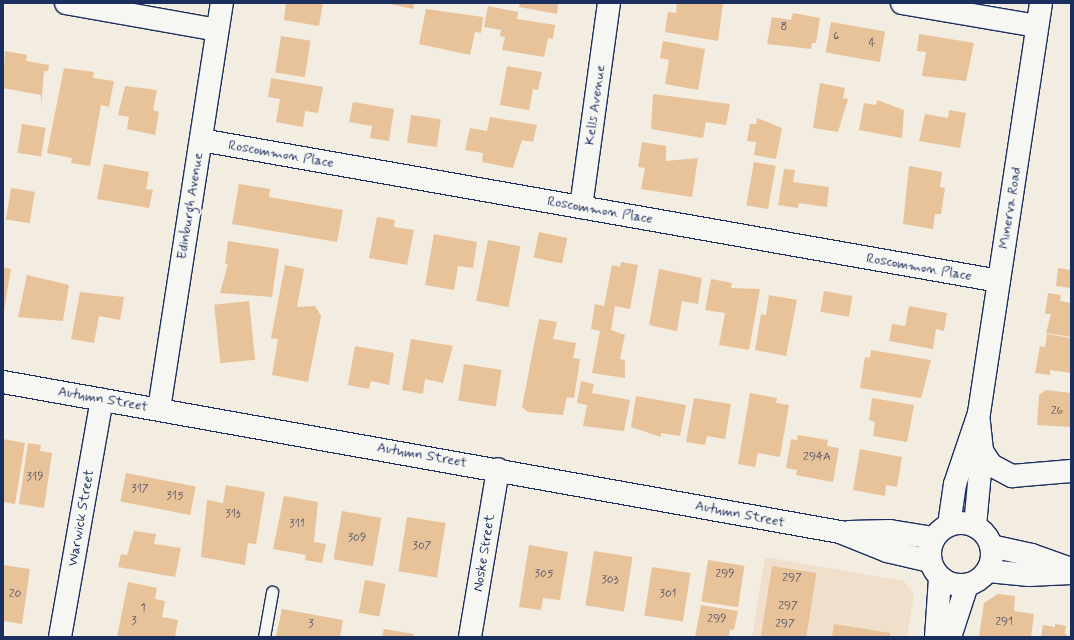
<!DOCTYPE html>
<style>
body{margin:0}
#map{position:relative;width:1074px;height:640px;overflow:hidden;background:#f3ece0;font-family:Mynerve,sans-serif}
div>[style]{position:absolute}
.built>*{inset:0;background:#f0dfca}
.building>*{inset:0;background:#e8c298;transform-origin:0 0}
.roads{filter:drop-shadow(1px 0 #1b2f5e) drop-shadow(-1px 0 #1b2f5e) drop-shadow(0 1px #1b2f5e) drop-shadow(0 -1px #1b2f5e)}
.service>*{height:11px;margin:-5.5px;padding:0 5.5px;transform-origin:5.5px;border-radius:5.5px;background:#f6f6f2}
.minor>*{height:22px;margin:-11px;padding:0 11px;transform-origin:11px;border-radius:11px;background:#f6f6f2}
.tertiary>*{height:22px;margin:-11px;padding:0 11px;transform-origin:11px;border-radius:11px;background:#f6f6f2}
.tertiary>.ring{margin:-11px;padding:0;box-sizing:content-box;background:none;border:22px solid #f6f6f2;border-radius:50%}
span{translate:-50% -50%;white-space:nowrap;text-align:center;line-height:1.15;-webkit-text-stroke:4px #f6f6f2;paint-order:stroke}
.number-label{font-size:12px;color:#4e546c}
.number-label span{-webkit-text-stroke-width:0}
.street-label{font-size:14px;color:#1b2f5e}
.frame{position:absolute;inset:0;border:4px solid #1b2f5e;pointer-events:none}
</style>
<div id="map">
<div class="built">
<i style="clip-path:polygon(765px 557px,904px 581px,914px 595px,907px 637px,752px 637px)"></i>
</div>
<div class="building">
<i style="clip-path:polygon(286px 3px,323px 3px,319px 26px,284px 20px)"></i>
<i style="clip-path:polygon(385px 3px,414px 3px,413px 9px)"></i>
<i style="clip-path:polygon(520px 3px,558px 3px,557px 14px,519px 7px)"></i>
<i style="clip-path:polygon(677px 3px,723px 3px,718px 41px,665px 32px,668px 12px,676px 13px)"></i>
<i style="clip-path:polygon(488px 6px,518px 12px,517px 19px,555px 25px,553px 39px,548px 38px,544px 57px,502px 50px,505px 37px,500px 36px,501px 30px,484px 27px)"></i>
<i style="clip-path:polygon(426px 9px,483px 17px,481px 33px,475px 32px,470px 55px,419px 44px)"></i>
<i style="clip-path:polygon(793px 13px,820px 18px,816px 43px,812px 43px,811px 49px,767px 44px,772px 17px,791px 20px)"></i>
<i style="left:831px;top:22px;width:55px;height:31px;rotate:10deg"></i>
<i style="clip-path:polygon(919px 34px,974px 43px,966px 81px,922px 76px,926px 52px,917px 51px)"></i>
<i style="left:281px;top:36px;width:30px;height:37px;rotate:9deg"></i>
<i style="clip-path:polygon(663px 41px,705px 49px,698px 90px,665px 84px,669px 60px,660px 58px)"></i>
<i style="clip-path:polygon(5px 51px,27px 55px,26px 61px,49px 65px,48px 71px,44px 71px,41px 106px,41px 95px,3px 88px)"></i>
<i style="clip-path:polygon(507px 66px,542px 72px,538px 90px,533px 89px,529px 110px,500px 105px)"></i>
<i style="clip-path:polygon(64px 68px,94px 72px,93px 78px,114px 81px,109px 107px,101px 105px,90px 166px,71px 163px,72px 158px,47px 153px)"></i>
<i style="clip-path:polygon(271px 78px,323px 87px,318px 113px,305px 111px,303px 127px,276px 122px,280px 99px,268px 97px)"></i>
<i style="clip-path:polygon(820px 83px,845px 88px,843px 98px,848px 99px,838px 132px,813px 128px)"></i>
<i style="clip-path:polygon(125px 86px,157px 90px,153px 110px,159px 112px,155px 135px,127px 129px,129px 117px,118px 115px)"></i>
<i style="clip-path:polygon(653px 94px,730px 104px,726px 125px,706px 122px,703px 138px,651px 129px)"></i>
<i style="clip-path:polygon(877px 100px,904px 110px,902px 138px,859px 130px,864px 103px,876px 105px)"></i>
<i style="clip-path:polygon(353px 102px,394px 109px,389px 141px,370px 138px,372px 126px,349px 122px)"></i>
<i style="clip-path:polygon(949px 110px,966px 113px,960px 148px,919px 141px,925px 114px,948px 118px)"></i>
<i style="left:411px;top:115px;width:30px;height:28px;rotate:8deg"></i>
<i style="clip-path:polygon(490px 117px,537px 125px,533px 142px,522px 140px,513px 168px,482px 162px,483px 153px,465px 150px,470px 128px,487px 131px)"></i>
<i style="clip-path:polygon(757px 118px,782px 128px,776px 159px,754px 155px,756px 142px,747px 141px,750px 124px,756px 124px)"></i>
<i style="left:22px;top:124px;width:24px;height:29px;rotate:9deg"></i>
<i style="clip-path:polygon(642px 142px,666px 146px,666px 161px,698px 158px,692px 197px,641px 189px,645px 168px,638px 167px)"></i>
<i style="left:754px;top:162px;width:22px;height:44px;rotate:10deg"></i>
<i style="clip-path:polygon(104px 164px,149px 172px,146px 189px,153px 190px,149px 208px,97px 199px)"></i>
<i style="clip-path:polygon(909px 166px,942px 172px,940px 187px,945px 188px,941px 214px,935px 214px,933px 229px,903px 224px)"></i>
<i style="clip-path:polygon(784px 169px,795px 170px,793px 182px,829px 187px,827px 207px,799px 203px,798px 208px,778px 205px)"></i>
<i style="clip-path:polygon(239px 184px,270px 189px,269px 197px,343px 210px,337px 242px,232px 224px)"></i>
<i style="left:11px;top:188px;width:24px;height:32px;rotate:9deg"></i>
<i style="clip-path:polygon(377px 217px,395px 220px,394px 227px,414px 230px,407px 265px,369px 258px)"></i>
<i style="left:539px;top:232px;width:29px;height:26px;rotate:12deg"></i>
<i style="clip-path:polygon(434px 234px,477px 242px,473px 268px,458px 266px,454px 290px,425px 285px)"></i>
<i style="left:488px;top:240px;width:33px;height:62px;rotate:11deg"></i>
<i style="clip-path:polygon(228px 241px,279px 249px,272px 297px,220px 293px,228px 264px,225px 264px)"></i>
<i style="clip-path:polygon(621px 262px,638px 265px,630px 309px,615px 306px,611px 330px,625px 335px,620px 359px,625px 360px,625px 378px,592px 373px,600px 331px,591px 329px,595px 304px,604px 306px,612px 265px,620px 267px)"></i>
<i style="clip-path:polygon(285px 265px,304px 269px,297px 307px,315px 306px,321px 316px,308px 382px,272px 375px,278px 339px,271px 338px)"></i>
<i style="clip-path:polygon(3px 267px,11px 269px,4px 310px,3px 310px)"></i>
<i style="clip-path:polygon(1058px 268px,1071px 270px,1071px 288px,1056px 286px)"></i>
<i style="clip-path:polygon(659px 269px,702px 278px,698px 304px,682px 301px,677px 331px,649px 325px)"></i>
<i style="clip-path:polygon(27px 275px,69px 285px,63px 321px,18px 317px)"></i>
<i style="clip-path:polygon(711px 279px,732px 283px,731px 288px,760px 289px,749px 350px,719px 345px,725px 313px,705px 310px)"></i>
<i style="left:824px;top:291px;width:29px;height:21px;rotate:10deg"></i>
<i style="clip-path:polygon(80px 292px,124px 297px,120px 320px,99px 316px,94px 343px,71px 339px)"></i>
<i style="clip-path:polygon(1048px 293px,1061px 295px,1060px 301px,1071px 303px,1071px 337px,1046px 333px,1051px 314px,1045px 314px)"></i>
<i style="clip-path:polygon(769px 295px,797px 300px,786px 356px,755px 350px,761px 314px,766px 315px)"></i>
<i style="left:249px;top:301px;width:59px;height:35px;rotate:84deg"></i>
<i style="clip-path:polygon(909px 306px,947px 313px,944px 331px,936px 329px,933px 349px,889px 341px,892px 324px,905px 326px)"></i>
<i style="clip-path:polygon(539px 319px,557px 322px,553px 339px,576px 343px,573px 358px,580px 359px,574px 398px,567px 397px,563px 415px,528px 412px,522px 407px)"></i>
<i style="clip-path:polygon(1047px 334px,1071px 338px,1071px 373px,1050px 370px,1050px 375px,1035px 373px,1040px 346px,1045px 347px)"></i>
<i style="clip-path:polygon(411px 339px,453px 346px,443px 383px,425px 379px,423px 394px,402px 390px)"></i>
<i style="clip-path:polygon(355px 346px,394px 353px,389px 385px,371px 381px,369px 389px,348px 385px)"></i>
<i style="clip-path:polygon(871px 350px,931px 360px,921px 398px,860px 388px,865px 357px,870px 358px)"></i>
<i style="left:464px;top:364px;width:38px;height:37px;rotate:9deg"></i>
<i style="clip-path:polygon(581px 381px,594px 384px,592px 393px,630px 400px,624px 431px,583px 426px,587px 405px,577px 403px)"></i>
<i style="clip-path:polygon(1046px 390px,1071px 393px,1071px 427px,1037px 425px,1039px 395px)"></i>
<i style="clip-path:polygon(750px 393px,777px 398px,776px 403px,789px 405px,780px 457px,758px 453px,755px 467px,738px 464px)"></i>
<i style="clip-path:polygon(636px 396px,686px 405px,680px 436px,661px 433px,661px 437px,631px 427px)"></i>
<i style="clip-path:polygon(694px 398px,731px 404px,725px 439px,707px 436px,705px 445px,686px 442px)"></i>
<i style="clip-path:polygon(872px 398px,914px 405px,907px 442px,873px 436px,875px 422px,869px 420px)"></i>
<i style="clip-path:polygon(798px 435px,828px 440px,827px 446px,839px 448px,833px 482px,796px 475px,797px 470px,786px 468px,791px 439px,797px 440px)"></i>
<i style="clip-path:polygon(3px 439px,25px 443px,15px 504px,3px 502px)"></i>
<i style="clip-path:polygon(28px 443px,41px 445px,40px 451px,52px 453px,44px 508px,19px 504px)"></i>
<i style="clip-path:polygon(860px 449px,902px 457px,897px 487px,886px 485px,885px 496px,853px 490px)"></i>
<i style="left:126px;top:473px;width:71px;height:29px;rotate:11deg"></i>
<i style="clip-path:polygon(226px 485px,265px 492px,256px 544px,248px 543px,245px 565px,201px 557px,207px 500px,223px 503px)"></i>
<i style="clip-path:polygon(284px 496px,318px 502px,314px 542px,326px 544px,322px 563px,305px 560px,306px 555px,273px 549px)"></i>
<i style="left:342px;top:511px;width:40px;height:49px;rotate:10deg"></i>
<i style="left:407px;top:517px;width:39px;height:55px;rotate:9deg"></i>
<i style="clip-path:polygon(134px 531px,156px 534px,154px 544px,181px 548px,175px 577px,118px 567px,121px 554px,127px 555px)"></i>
<i style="clip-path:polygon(529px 545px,568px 552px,560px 600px,543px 598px,541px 610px,519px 607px)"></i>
<i style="left:594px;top:551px;width:39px;height:55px;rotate:9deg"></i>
<i style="left:708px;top:560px;width:37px;height:42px;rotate:9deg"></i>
<i style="clip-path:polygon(3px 565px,30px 569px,22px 624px,3px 621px)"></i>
<i style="left:772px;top:566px;width:45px;height:72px;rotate:9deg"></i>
<i style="left:652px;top:567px;width:39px;height:49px;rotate:9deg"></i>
<i style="left:365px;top:580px;width:21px;height:33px;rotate:11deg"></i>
<i style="clip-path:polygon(128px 582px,157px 588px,155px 599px,165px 601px,162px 617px,178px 620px,175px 637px,117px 637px)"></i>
<i style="clip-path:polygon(998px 594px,1015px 596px,1014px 611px,1034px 614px,1031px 637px,979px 637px,984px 603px)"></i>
<i style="clip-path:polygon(701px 605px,738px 611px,734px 630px,730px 629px,729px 637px,695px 637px)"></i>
<i style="clip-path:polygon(282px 609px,343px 620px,340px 637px,276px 637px)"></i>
<i style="clip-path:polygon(834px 624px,890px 633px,890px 637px,832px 637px)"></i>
<i style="clip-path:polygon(1055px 624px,1066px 626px,1065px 634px,1071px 637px,1041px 637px,1043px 625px,1055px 627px)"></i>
<i style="clip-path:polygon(384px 629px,414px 634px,413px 637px,382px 637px)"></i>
</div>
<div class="roads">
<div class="service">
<i style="left:264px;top:637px;width:46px;rotate:-79.9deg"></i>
</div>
<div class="minor">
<i style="left:66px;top:3px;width:153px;rotate:10.1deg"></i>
<i style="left:902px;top:3px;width:137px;rotate:9.7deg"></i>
<i style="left:201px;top:140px;width:810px;rotate:10.02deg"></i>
<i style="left:581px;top:207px;width:206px;rotate:-82.2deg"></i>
<i style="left:159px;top:409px;width:411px;rotate:-81.2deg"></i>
<i style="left:982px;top:451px;width:17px;rotate:57deg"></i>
<i style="left:991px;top:465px;width:24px;rotate:28deg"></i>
<i style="left:1012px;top:476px;width:59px;rotate:-4.8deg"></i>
<i style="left:60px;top:637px;width:241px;rotate:-80deg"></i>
<i style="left:470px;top:637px;width:170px;rotate:-80.5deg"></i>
</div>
<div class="tertiary">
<i style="left:3px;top:382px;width:850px;rotate:10.16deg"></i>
<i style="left:840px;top:532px;width:51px;rotate:22deg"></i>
<i style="left:887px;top:551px;width:44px;rotate:13.1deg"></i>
<i class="ring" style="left:930px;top:523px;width:40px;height:40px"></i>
<i style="left:949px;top:525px;width:41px;rotate:-81.7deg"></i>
<i style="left:955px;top:484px;width:75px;rotate:-71.3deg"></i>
<i style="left:979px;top:413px;width:415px;rotate:-81.4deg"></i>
<i style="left:975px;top:526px;width:75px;rotate:-84.7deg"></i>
<i style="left:982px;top:451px;width:31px;rotate:-96deg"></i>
<i style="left:849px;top:532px;width:41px;rotate:-1.4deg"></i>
<i style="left:890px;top:531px;width:44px;rotate:9.2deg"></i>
<i style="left:991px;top:546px;width:42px;rotate:12.4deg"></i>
<i style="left:1032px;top:555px;width:41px;rotate:19.7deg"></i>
<i style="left:988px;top:571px;width:41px;rotate:5.6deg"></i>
<i style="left:1029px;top:575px;width:42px;rotate:-2.7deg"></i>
<i style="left:936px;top:637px;width:59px;rotate:-86.1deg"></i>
<i style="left:950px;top:637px;width:55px;rotate:-71.9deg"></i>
</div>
</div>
<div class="number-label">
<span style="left:784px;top:28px">8</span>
<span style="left:836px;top:37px">6</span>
<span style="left:872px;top:44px">4</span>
<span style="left:1057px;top:412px">26</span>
<span style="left:817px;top:458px">294A</span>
<span style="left:35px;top:478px">319</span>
<span style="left:140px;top:490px">317</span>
<span style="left:175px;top:497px">315</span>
<span style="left:233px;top:515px">313</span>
<span style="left:297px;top:525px">311</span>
<span style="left:357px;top:539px">309</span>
<span style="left:422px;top:547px">307</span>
<span style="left:544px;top:575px">305</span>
<span style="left:725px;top:575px">299</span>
<span style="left:792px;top:579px">297</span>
<span style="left:610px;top:581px">303</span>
<span style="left:15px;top:595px">20</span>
<span style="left:668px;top:595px">301</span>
<span style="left:788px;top:607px">297</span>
<span style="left:143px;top:609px">1</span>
<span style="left:717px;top:620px">299</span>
<span style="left:134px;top:622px">3</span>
<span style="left:1004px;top:623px">291</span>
<span style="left:311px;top:625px">3</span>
<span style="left:785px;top:625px">297</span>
</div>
<div class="street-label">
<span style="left:595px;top:105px;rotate:-82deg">Kells Avenue</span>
<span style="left:281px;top:154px;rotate:10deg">Roscommon Place</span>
<span style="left:190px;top:206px;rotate:-81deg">Edinburgh Avenue</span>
<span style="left:1010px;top:208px;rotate:-81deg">Minerva Road</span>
<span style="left:600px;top:210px;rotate:10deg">Roscommon Place</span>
<span style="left:919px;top:267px;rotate:10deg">Roscommon Place</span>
<span style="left:103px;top:399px;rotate:10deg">Autumn Street</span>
<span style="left:422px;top:455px;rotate:10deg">Autumn Street</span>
<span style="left:740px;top:514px;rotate:11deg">Autumn Street</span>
<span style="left:81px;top:518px;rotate:-80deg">Warwick Street</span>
<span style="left:484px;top:553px;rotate:-81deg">Noske Street</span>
</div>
<div class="frame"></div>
</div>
